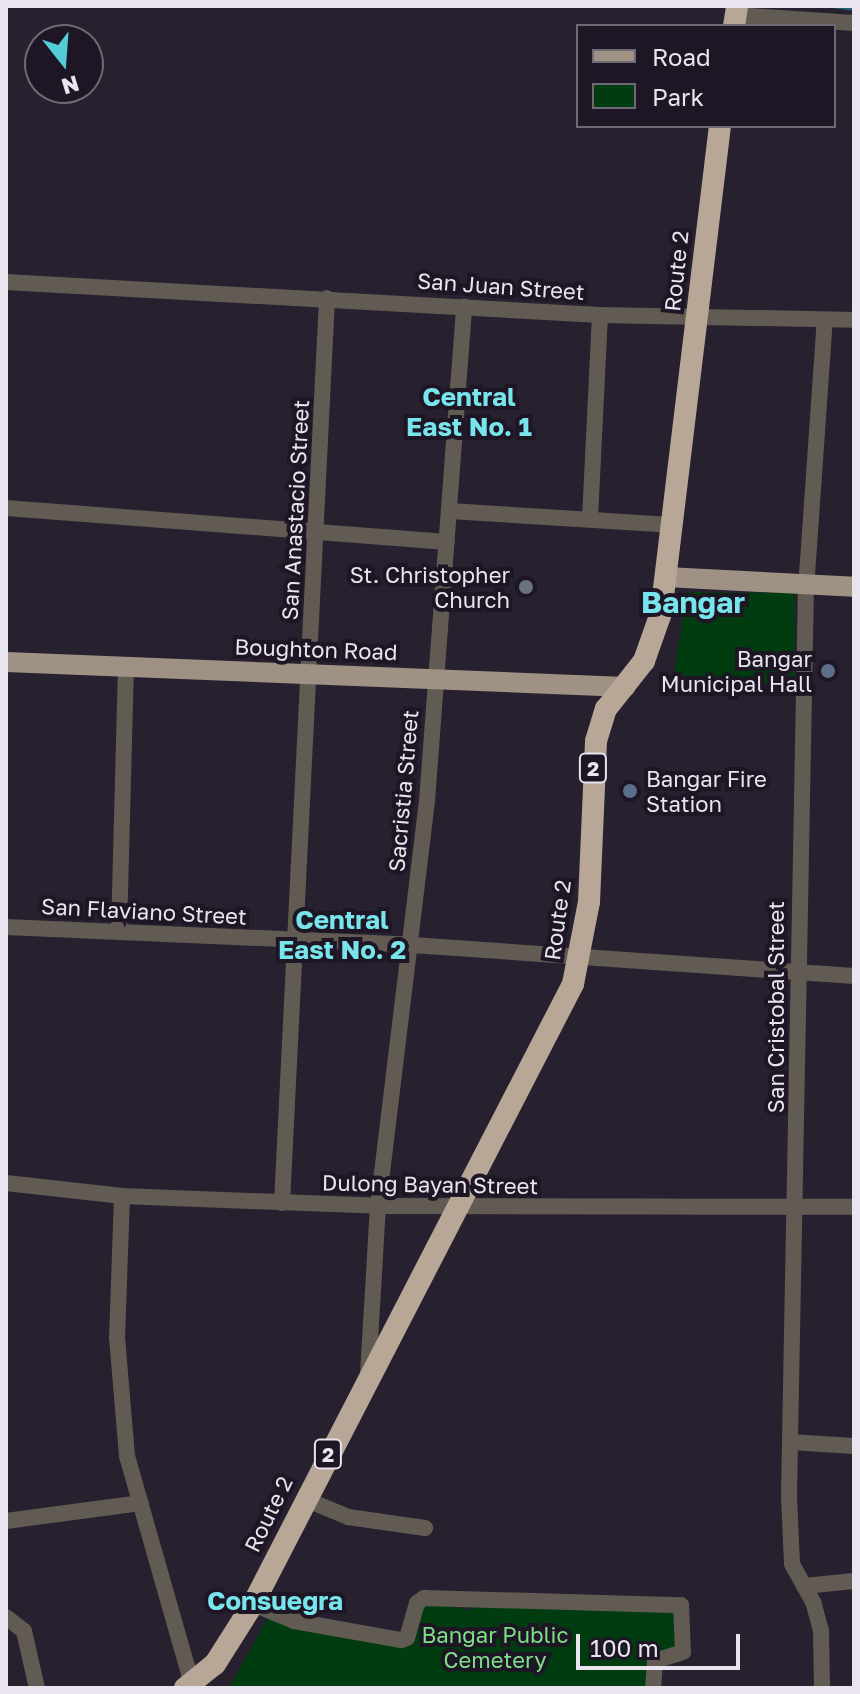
<!DOCTYPE html>
<style>
body{margin:0}
#map{position:relative;width:860px;height:1694px;overflow:hidden;background:#27202f;font-family:"Golos Text",sans-serif}
div>[style]{position:absolute}
.green>*{inset:0;background:#003c0f}
.stream>*{height:3px;margin:-1.5px;padding:0 1.5px;transform-origin:1.5px;border-radius:1.5px;background:#24627b}
.minor>*{height:16px;margin:-8px;padding:0 8px;transform-origin:8px;border-radius:8px;background:#615b54}
.major>*{height:20px;margin:-10px;padding:0 10px;transform-origin:10px;border-radius:10px;background:#9f9284}
.highway>*{height:22px;margin:-11px;padding:0 11px;transform-origin:11px;border-radius:11px;background:#b8a797}
.dots>*{width:22px;height:22px;translate:-50% -50%;box-sizing:border-box;border:4px solid #1e1625;border-radius:50%}
span{translate:-50% -50%;white-space:nowrap;text-align:center;line-height:1.15;-webkit-text-stroke:8px #1e1625;paint-order:stroke}
.shield-label span{padding:2px 6px;background:#1e1625;border:2px solid;border-radius:6px;-webkit-text-stroke-width:0}
.shield-label{font-size:20px;color:#e9e4ee;font-weight:700}
.street-label{font-size:22px;color:#e9e4ee}
.poi-label{font-size:22px;color:#e9e4ee}
.right{translate:-100% -50%;text-align:right}
.left{translate:0 -50%;text-align:left}
.park-label{font-size:22px;color:#7de089}
.quarter-label{font-size:26px;color:#78e4ec;font-weight:700}
.district-label{font-size:30px;color:#78e4ec;font-weight:700}
.frame{position:absolute;inset:0;border:8px solid #e9e4ee;pointer-events:none}
.legend{position:absolute;left:576px;top:24px;width:260px;height:104px;box-sizing:border-box;background:#1e1625;border:2px solid #6f6875;margin:0;padding:10px 14px;list-style:none;font-size:24px;color:#e9e4ee}
.legend li{display:flex;align-items:center;gap:16px;height:40px}
.legend b{width:40px;border:2px solid #6f6875}
.north{position:absolute;left:24px;top:24px;width:80px;height:80px;box-sizing:border-box;background:#1e1625;border:2px solid #6f6875;border-radius:50%;rotate:163deg;font-size:22px;font-weight:700;line-height:32px;text-align:center;color:#e9e4ee}
.north::after{content:'';display:block;margin:auto;width:28px;height:36px;background:#52ccd5;clip-path:polygon(50% 0,100% 100%,50% 72%,0 100%)}
.scale{position:absolute;left:576px;top:1634px;width:164px;height:36px;box-sizing:border-box;border:4px solid #e9e4ee;border-top:0;padding-left:10px;font-size:24px;line-height:28px;white-space:nowrap;color:#e9e4ee;-webkit-text-stroke:6px #1e1625;paint-order:stroke}
</style>
<div id="map">
<div class="green">
<i style="clip-path:polygon(687px 592px,795px 593px,795px 685px,673px 679px)"></i>
<i style="clip-path:polygon(420px 1603px,472px 1610px,472px 1603px,677px 1608px,676px 1653px,650px 1659px,649px 1688px,229px 1688px,267px 1619px,408px 1644px)"></i>
</div>
<div class="stream">
<i style="left:833px;top:6px;width:21px;rotate:8deg"></i>
</div>
<div class="minor">
<i style="left:736px;top:15px;width:118px;rotate:3.9deg"></i>
<i style="left:6px;top:282px;width:595px;rotate:3.18deg"></i>
<i style="left:600px;top:315px;width:254px;rotate:1.1deg"></i>
<i style="left:6px;top:508px;width:442px;rotate:4.4deg"></i>
<i style="left:450px;top:511px;width:221px;rotate:3.6deg"></i>
<i style="left:590px;top:519px;width:204px;rotate:-87.2deg"></i>
<i style="left:6px;top:927px;width:406px;rotate:2.5deg"></i>
<i style="left:412px;top:945px;width:443px;rotate:4deg"></i>
<i style="left:119px;top:932px;width:266px;rotate:-88.5deg"></i>
<i style="left:6px;top:1183px;width:117px;rotate:6.4deg"></i>
<i style="left:122px;top:1196px;width:256px;rotate:2.2deg"></i>
<i style="left:378px;top:1206px;width:476px;rotate:0.1deg"></i>
<i style="left:122px;top:1196px;width:141px;rotate:92deg"></i>
<i style="left:117px;top:1337px;width:119px;rotate:85.2deg"></i>
<i style="left:127px;top:1456px;width:241px;rotate:74.1deg"></i>
<i style="left:282px;top:1203px;width:906px;rotate:-87.15deg"></i>
<i style="left:368px;top:1374px;width:168px;rotate:-86.6deg"></i>
<i style="left:378px;top:1206px;width:408px;rotate:-83.1deg"></i>
<i style="left:427px;top:801px;width:496px;rotate:-85.7deg"></i>
<i style="left:790px;top:1442px;width:64px;rotate:3.6deg"></i>
<i style="left:305px;top:1499px;width:47px;rotate:22.7deg"></i>
<i style="left:348px;top:1517px;width:78px;rotate:8.1deg"></i>
<i style="left:6px;top:1521px;width:136px;rotate:-7.6deg"></i>
<i style="left:804px;top:1586px;width:50px;rotate:-5.7deg"></i>
<i style="left:253px;top:1604px;width:44px;rotate:22.5deg"></i>
<i style="left:294px;top:1621px;width:109px;rotate:10.1deg"></i>
<i style="left:401px;top:1640px;width:6px;rotate:-18deg"></i>
<i style="left:407px;top:1638px;width:36px;rotate:-74deg"></i>
<i style="left:417px;top:1603px;width:9px;rotate:-36deg"></i>
<i style="left:424px;top:1598px;width:257px;rotate:1.6deg"></i>
<i style="left:681px;top:1605px;width:47px;rotate:87.6deg"></i>
<i style="left:683px;top:1652px;width:29px;rotate:162deg"></i>
<i style="left:655px;top:1661px;width:27px;rotate:94deg"></i>
<i style="left:6px;top:1617px;width:23px;rotate:38deg"></i>
<i style="left:24px;top:1631px;width:58px;rotate:77.2deg"></i>
<i style="left:822px;top:1688px;width:57px;rotate:-91deg"></i>
<i style="left:821px;top:1631px;width:30px;rotate:-105deg"></i>
<i style="left:813px;top:1602px;width:43px;rotate:-118.9deg"></i>
<i style="left:792px;top:1564px;width:69px;rotate:-92.5deg"></i>
<i style="left:789px;top:1495px;width:906px;rotate:-88.93deg"></i>
<i style="left:806px;top:589px;width:270px;rotate:-86deg"></i>
</div>
<div class="major">
<i style="left:666px;top:577px;width:188px;rotate:3deg"></i>
<i style="left:6px;top:662px;width:620px;rotate:2.31deg"></i>
</div>
<div class="highway">
<i style="left:734px;top:26px;width:20px;rotate:-81deg"></i>
<i style="left:185px;top:1688px;width:38px;rotate:-39deg"></i>
<i style="left:215px;top:1664px;width:71px;rotate:-57.7deg"></i>
<i style="left:253px;top:1604px;width:698px;rotate:-62.7deg"></i>
<i style="left:573px;top:984px;width:84px;rotate:-79deg"></i>
<i style="left:589px;top:902px;width:161px;rotate:-87.5deg"></i>
<i style="left:596px;top:741px;width:34px;rotate:-73deg"></i>
<i style="left:606px;top:709px;width:61px;rotate:-51.6deg"></i>
<i style="left:644px;top:661px;width:51px;rotate:-70.5deg"></i>
<i style="left:661px;top:613px;width:491px;rotate:-83.1deg"></i>
</div>
<div class="dots">
<i style="left:526px;top:587px;background:#6b7280"></i>
<i style="left:828px;top:671px;background:#5c6f8a"></i>
<i style="left:630px;top:791px;background:#5c6f8a"></i>
</div>
<div class="shield-label">
<span style="left:593px;top:768px">2</span>
<span style="left:328px;top:1454px">2</span>
</div>
<div class="street-label">
<span style="left:676px;top:271px;rotate:-84deg">Route 2</span>
<span style="left:501px;top:286px;rotate:4deg">San Juan Street</span>
<span style="left:295px;top:510px;rotate:-87deg">San Anastacio Street</span>
<span style="left:316px;top:649px;rotate:2deg">Boughton Road</span>
<span style="left:403px;top:791px;rotate:-85deg">Sacristia Street</span>
<span style="left:144px;top:911px;rotate:3deg">San Flaviano Street</span>
<span style="left:557px;top:920px;rotate:-82deg">Route 2</span>
<span style="left:776px;top:1007px;rotate:-90deg">San Cristobal Street</span>
<span style="left:430px;top:1184px;rotate:1deg">Dulong Bayan Street</span>
<span style="left:268px;top:1514px;rotate:-64deg">Route 2</span>
</div>
<div class="poi-label">
<span class="right" style="left:510px;top:587px">St. Christopher<br>Church</span>
<span class="right" style="left:812px;top:671px">Bangar<br>Municipal Hall</span>
<span class="left" style="left:646px;top:791px">Bangar Fire<br>Station</span>
</div>
<div class="park-label">
<span style="left:495px;top:1647px">Bangar Public<br>Cemetery</span>
</div>
<div class="quarter-label">
<span style="left:469px;top:412px">Central<br>East No. 1</span>
<span style="left:342px;top:935px">Central<br>East No. 2</span>
<span style="left:275px;top:1601px">Consuegra</span>
</div>
<div class="district-label">
<span style="left:693px;top:602px">Bangar</span>
</div>
<div class="frame"></div>
<ul class="legend">
<li><b style="height:10px;background:#9f9284"></b>Road</li>
<li><b style="height:22px;background:#003c0f"></b>Park</li>
</ul>
<div class="north">N</div>
<div class="scale">100 m</div>
</div>
